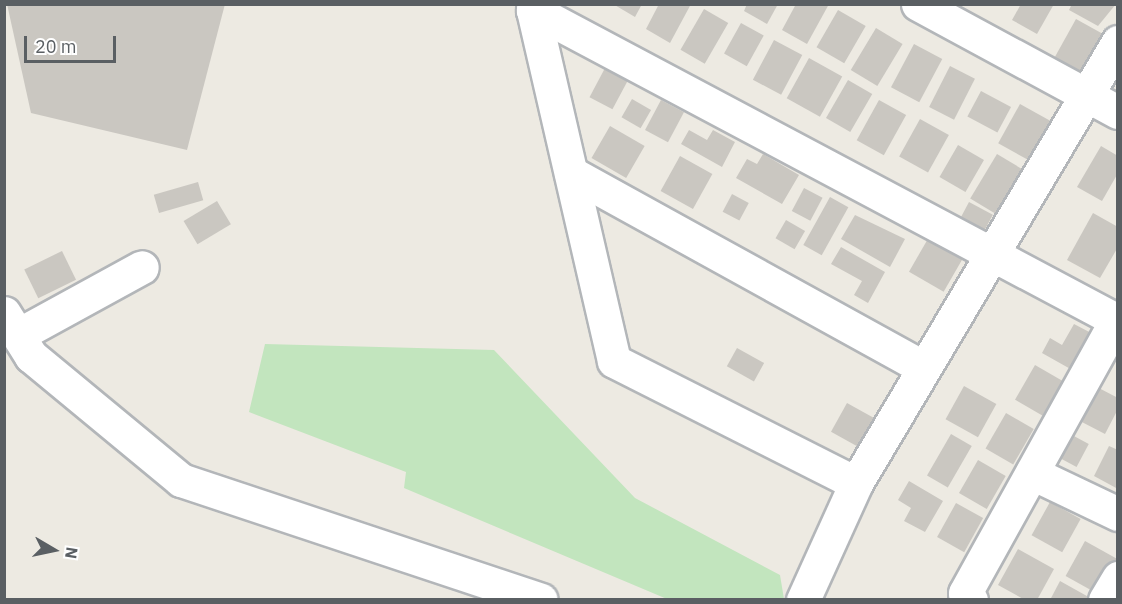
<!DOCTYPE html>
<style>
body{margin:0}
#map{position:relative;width:1122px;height:604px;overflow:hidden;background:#edeae2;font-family:"IBM Plex Sans",sans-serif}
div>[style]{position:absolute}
.green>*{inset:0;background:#c2e5be}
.building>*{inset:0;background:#cac7c1;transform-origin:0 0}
.roads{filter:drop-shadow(2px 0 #b3b6b9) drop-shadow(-2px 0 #b3b6b9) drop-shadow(0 2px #b3b6b9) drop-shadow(0 -2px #b3b6b9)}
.minor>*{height:33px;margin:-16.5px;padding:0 16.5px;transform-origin:16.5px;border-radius:16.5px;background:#fff}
span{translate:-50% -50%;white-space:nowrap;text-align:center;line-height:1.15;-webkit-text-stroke:4.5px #fff;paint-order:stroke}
.frame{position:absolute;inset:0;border:6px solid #5a5f63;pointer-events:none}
.north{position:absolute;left:24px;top:520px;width:60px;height:60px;-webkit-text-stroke:4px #fff;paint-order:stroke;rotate:99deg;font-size:16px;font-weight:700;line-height:24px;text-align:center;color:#5a5f63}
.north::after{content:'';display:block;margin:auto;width:21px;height:27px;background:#5a5f63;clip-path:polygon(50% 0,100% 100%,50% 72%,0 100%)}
.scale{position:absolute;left:24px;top:36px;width:92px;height:27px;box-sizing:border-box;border:3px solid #5a5f63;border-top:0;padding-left:8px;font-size:18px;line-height:21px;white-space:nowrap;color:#5a5f63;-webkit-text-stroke:4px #fff;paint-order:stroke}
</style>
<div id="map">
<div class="green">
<i style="clip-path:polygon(265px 344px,494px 350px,635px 498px,780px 575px,784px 599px,667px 599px,404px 488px,406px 472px,249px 412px)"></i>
</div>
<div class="building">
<i style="clip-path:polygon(7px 4px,225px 4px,187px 150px,31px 113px)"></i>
<i style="clip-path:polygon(613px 4px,642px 4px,635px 17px)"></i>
<i style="clip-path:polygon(659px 4px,691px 4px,670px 43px,646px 29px)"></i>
<i style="clip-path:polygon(747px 4px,778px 4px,767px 24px,744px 11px)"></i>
<i style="clip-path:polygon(796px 4px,829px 4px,807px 44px,782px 30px)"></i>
<i style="clip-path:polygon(1021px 4px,1054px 4px,1037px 34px,1012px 20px)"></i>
<i style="clip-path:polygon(1072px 4px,1116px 4px,1098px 26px,1069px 10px)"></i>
<i style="left:704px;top:9px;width:28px;height:47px;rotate:30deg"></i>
<i style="left:838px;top:10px;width:32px;height:43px;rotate:30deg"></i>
<i style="left:1076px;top:19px;width:35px;height:45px;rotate:29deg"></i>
<i style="left:741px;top:23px;width:26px;height:35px;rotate:29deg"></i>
<i style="left:876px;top:28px;width:31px;height:49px;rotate:31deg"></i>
<i style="left:774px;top:40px;width:32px;height:45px;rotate:28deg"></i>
<i style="left:914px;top:44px;width:32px;height:49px;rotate:28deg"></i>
<i style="left:809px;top:58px;width:38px;height:46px;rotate:29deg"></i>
<i style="left:950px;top:66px;width:28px;height:46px;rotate:27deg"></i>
<i style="left:605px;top:68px;width:26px;height:33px;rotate:28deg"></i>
<i style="left:848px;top:80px;width:28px;height:44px;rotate:30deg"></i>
<i style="left:981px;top:91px;width:34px;height:29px;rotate:28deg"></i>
<i style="left:632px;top:99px;width:22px;height:21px;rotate:30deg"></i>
<i style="left:661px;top:100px;width:26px;height:34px;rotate:28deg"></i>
<i style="left:879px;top:100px;width:31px;height:46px;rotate:29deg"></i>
<i style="left:1020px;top:104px;width:35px;height:45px;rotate:29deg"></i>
<i style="left:920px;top:119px;width:33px;height:43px;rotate:29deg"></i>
<i style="left:610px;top:126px;width:40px;height:37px;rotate:30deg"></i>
<i style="clip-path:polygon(689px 130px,707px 140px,713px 130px,735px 142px,722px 167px,681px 144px)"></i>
<i style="left:958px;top:145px;width:30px;height:37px;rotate:30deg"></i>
<i style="clip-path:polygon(1101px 146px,1118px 156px,1118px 173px,1102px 201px,1077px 187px)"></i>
<i style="clip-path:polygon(763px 154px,799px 175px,782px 204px,736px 178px,747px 159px,757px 164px)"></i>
<i style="left:997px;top:154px;width:31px;height:52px;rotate:31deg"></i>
<i style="left:680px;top:156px;width:37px;height:40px;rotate:29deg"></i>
<i style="left:198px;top:182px;width:19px;height:46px;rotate:74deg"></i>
<i style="left:804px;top:188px;width:21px;height:26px;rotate:28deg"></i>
<i style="left:732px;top:194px;width:19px;height:20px;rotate:28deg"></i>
<i style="left:830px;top:197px;width:21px;height:55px;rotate:29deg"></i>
<i style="left:217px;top:201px;width:27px;height:39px;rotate:59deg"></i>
<i style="left:969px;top:202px;width:27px;height:17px;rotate:28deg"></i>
<i style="clip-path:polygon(1093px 213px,1118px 227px,1118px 247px,1100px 278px,1067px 260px)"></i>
<i style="clip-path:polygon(855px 215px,905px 239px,890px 267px,841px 239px)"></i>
<i style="left:786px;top:220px;width:22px;height:21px;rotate:30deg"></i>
<i style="left:929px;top:237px;width:40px;height:40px;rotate:30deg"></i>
<i style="clip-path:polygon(841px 247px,885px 272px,868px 303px,854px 295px,862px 281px,831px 264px)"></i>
<i style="left:62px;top:251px;width:32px;height:42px;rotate:64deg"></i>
<i style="clip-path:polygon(1074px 324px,1095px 335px,1074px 371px,1042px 353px,1050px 338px,1062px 345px)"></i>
<i style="left:737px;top:348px;width:31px;height:21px;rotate:29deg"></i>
<i style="left:1035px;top:365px;width:32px;height:40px;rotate:30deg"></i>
<i style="left:964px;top:386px;width:37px;height:38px;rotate:29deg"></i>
<i style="clip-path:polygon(1095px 386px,1118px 398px,1118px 409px,1105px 434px,1078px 420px)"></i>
<i style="left:847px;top:403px;width:35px;height:33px;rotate:29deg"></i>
<i style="left:1006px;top:413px;width:32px;height:41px;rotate:30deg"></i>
<i style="left:951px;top:434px;width:24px;height:48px;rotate:30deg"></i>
<i style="left:1072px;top:435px;width:19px;height:26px;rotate:28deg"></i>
<i style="clip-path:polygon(1109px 446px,1118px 450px,1118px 489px,1094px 476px)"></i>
<i style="left:978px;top:460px;width:32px;height:38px;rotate:30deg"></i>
<i style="clip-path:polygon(909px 481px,943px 501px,925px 532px,904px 521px,911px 508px,898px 500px)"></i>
<i style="left:1050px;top:502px;width:35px;height:38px;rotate:29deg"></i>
<i style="left:956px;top:503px;width:31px;height:39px;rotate:29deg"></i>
<i style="left:1085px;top:541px;width:37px;height:40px;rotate:29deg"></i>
<i style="clip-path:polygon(1018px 549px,1054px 569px,1037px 600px,1025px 600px,998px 585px)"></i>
<i style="clip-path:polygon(1060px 581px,1094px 600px,1050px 600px)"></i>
</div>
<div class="roads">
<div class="minor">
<i style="left:536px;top:4px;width:7px;rotate:117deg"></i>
<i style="left:533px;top:10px;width:360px;rotate:77deg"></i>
<i style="left:614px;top:361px;width:271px;rotate:26.8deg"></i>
<i style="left:918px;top:4px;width:227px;rotate:28.4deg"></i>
<i style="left:533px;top:10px;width:663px;rotate:28deg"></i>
<i style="left:571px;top:173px;width:403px;rotate:28.9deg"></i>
<i style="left:4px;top:313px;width:51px;rotate:57.9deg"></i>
<i style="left:31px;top:356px;width:195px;rotate:39.6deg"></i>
<i style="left:181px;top:480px;width:379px;rotate:18.4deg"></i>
<i style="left:18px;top:335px;width:141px;rotate:-28.7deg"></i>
<i style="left:1032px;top:473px;width:95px;rotate:25.5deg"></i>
<i style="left:803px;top:600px;width:128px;rotate:-65.6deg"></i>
<i style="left:856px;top:483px;width:513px;rotate:-59.29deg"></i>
<i style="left:971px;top:600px;width:9px;rotate:-131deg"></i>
<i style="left:965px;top:593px;width:311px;rotate:-61deg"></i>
<i style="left:1105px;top:600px;width:26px;rotate:-59deg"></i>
</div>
</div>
<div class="frame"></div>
<div class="north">N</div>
<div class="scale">20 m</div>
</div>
